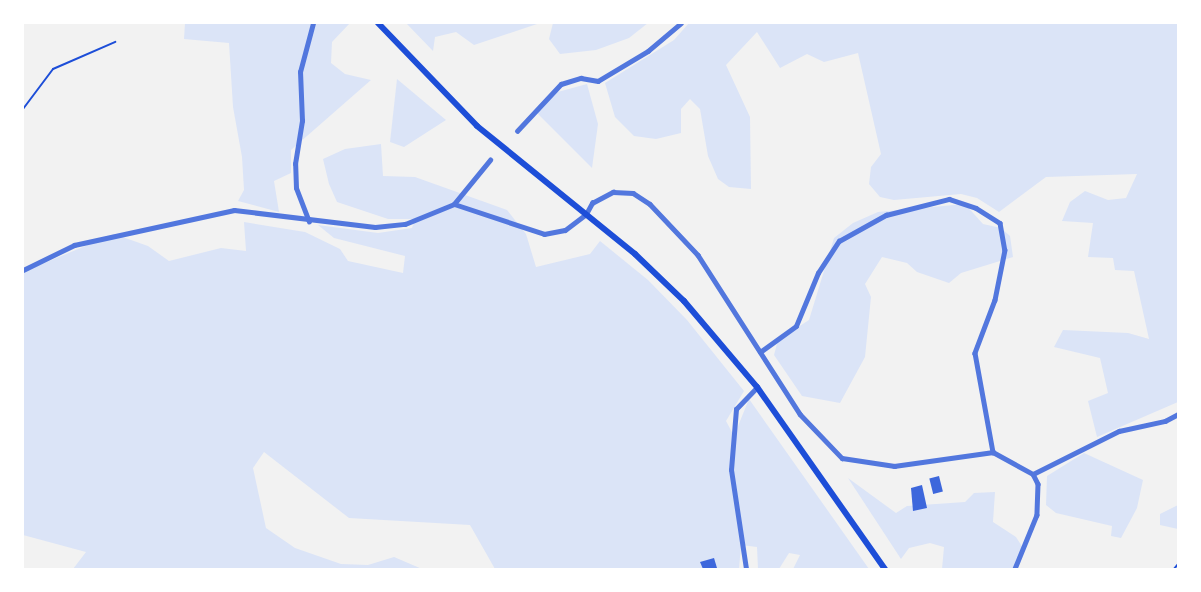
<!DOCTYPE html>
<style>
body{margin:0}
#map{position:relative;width:1201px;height:592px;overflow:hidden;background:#f2f2f2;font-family:"PT Sans",sans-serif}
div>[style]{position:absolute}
.green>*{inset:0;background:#dbe4f7}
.building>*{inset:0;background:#3d67dc;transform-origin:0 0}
.path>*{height:2px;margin:-1px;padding:0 1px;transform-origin:1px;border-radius:1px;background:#1d4ed8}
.minor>*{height:4.5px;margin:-2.25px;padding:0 2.25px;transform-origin:2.25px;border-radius:2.25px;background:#5277de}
.tertiary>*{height:5px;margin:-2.5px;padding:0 2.5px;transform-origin:2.5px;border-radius:2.5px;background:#5277de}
.secondary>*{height:6px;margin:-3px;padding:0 3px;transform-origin:3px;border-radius:3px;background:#1d4ed8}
span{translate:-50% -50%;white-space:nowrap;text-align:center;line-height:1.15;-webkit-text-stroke:7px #fff;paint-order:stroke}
.frame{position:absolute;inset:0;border:24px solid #fff;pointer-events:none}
</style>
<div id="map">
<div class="green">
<i style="clip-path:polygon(185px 23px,350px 23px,332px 42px,331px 63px,345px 74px,371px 80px,291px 150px,291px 173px,274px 181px,279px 212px,238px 201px,244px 190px,242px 157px,233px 107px,229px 43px,184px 39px)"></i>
<i style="clip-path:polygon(406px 23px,540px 23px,474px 45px,456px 32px,435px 37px,433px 51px)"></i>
<i style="clip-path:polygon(553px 23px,648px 23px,629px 38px,596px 50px,560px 54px,549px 39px)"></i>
<i style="clip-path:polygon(689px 23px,1178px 23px,1178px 402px,1097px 437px,1088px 401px,1108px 393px,1100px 358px,1054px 347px,1063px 330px,1128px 333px,1149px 339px,1134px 271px,1115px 270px,1113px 258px,1088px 257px,1093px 223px,1062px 221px,1070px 202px,1085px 191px,1108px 200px,1126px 198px,1137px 174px,1046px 177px,999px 212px,977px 198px,961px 194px,894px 200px,880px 197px,869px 184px,871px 167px,881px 154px,858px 53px,824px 62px,807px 54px,780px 68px,757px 32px,726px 65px,750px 117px,751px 189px,729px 187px,718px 179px,708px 156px,700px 109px,690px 99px,681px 109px,681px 133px,656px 139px,634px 136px,615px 117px,605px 83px,674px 40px)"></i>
<i style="clip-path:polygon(397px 79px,446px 120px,404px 147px,390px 142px)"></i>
<i style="clip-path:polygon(587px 84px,598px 124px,592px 168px,537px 113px,554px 93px)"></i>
<i style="clip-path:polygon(381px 144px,383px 176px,415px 177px,507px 210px,526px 234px,536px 267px,590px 254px,600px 241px,648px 280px,687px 320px,744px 391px,726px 421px,734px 436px,749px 399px,869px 569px,793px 569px,800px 555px,789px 553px,779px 569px,758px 569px,757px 547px,741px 545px,739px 569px,495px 569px,470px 525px,349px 518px,264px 452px,253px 468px,266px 528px,295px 548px,341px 564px,368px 565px,394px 557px,422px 569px,73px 569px,86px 552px,23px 535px,23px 272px,114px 234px,148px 246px,169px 261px,221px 248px,246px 251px,244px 222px,305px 232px,340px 249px,348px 261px,403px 273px,405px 256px,334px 238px,318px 225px,378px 233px,412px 228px,415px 219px,388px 219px,337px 202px,329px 184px,323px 159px,345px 149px)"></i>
<i style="clip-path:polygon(965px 204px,983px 224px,1001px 228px,1010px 236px,1013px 257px,961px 273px,949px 283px,917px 272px,907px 263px,882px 257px,865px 284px,871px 297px,865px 357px,840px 403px,802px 396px,774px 355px,778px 340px,809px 320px,834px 238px,853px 223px,878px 212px)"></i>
<i style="clip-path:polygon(1084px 453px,1143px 480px,1137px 508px,1121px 538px,1111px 536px,1112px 526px,1056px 513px,1046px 505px,1047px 476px)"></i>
<i style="clip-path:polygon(848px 478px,896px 513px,907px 506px,965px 502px,974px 493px,995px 492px,993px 522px,1016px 537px,1023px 548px,1017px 569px,942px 569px,944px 547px,930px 543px,909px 548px,901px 559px)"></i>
<i style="clip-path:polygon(1178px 505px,1178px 529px,1160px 525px,1160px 514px)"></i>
</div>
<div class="building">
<i style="left:939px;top:476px;width:16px;height:10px;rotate:76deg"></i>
<i style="clip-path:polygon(922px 485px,927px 508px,913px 511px,911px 488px)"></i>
<i style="clip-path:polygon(714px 558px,717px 568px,703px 569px,700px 562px)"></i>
</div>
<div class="path">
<i style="left:23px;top:109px;width:50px;rotate:-53.1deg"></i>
<i style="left:53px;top:69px;width:68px;rotate:-23.5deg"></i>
<i style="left:1174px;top:569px;width:6px;rotate:-51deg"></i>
</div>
<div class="minor">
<i style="left:517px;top:131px;width:64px;rotate:-46.9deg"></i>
<i style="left:561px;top:84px;width:21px;rotate:-17deg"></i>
<i style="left:581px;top:78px;width:17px;rotate:10deg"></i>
<i style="left:598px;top:81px;width:58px;rotate:-31deg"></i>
<i style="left:648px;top:51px;width:43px;rotate:-40.3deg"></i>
<i style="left:454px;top:204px;width:57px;rotate:-50.7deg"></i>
<i style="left:586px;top:214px;width:13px;rotate:-61deg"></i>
<i style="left:592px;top:203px;width:24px;rotate:-28deg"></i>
<i style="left:613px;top:192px;width:20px;rotate:3deg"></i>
<i style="left:633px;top:193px;width:20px;rotate:33deg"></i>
<i style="left:650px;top:204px;width:70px;rotate:46.7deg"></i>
<i style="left:698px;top:255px;width:189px;rotate:57.3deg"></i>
<i style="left:800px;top:414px;width:61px;rotate:46.3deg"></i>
<i style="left:842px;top:458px;width:53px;rotate:8.7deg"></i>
<i style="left:894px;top:466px;width:100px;rotate:-8deg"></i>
<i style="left:993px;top:452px;width:46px;rotate:28.8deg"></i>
<i style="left:1033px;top:474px;width:11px;rotate:63deg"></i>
<i style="left:1038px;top:484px;width:31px;rotate:92deg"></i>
<i style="left:1037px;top:515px;width:58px;rotate:112.2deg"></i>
<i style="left:309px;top:222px;width:36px;rotate:-111deg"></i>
<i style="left:296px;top:188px;width:24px;rotate:-92deg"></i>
<i style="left:295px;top:164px;width:44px;rotate:-80.8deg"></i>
<i style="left:302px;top:121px;width:49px;rotate:-92.3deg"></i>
<i style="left:300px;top:72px;width:51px;rotate:-75.1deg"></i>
<i style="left:760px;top:352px;width:44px;rotate:-35.8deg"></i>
<i style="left:796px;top:326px;width:57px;rotate:-67.5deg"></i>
<i style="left:818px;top:273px;width:38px;rotate:-57deg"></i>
<i style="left:839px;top:241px;width:54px;rotate:-29deg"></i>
<i style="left:886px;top:215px;width:65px;rotate:-14.3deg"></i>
<i style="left:949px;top:199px;width:28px;rotate:18deg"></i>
<i style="left:976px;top:208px;width:28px;rotate:32deg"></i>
<i style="left:1000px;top:223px;width:27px;rotate:80deg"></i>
<i style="left:1005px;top:250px;width:51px;rotate:101.3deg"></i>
<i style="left:995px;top:300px;width:57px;rotate:110.7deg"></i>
<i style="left:975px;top:353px;width:101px;rotate:79.7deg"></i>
<i style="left:1033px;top:474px;width:96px;rotate:-26.6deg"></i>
<i style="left:1119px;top:431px;width:47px;rotate:-12.3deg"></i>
<i style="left:1165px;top:421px;width:15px;rotate:-28deg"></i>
<i style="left:746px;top:569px;width:100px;rotate:-98.6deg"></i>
<i style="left:731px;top:470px;width:61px;rotate:-85.3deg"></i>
<i style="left:736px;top:409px;width:30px;rotate:-46deg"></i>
</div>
<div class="tertiary">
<i style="left:23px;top:270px;width:57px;rotate:-26.1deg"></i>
<i style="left:74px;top:245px;width:164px;rotate:-12.3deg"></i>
<i style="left:234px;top:210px;width:142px;rotate:6.9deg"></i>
<i style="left:375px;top:227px;width:30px;rotate:-6deg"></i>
<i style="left:405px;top:224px;width:53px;rotate:-22.2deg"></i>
<i style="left:454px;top:204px;width:95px;rotate:18.4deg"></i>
<i style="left:544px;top:234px;width:21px;rotate:-11deg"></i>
<i style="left:565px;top:230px;width:26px;rotate:-37deg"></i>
</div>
<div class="secondary">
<i style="left:378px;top:23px;width:143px;rotate:46.1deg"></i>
<i style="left:477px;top:126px;width:203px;rotate:39deg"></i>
<i style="left:635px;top:254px;width:68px;rotate:43.8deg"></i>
<i style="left:684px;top:301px;width:113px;rotate:49.7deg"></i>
<i style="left:757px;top:387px;width:223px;rotate:54.9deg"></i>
</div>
<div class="frame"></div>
</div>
